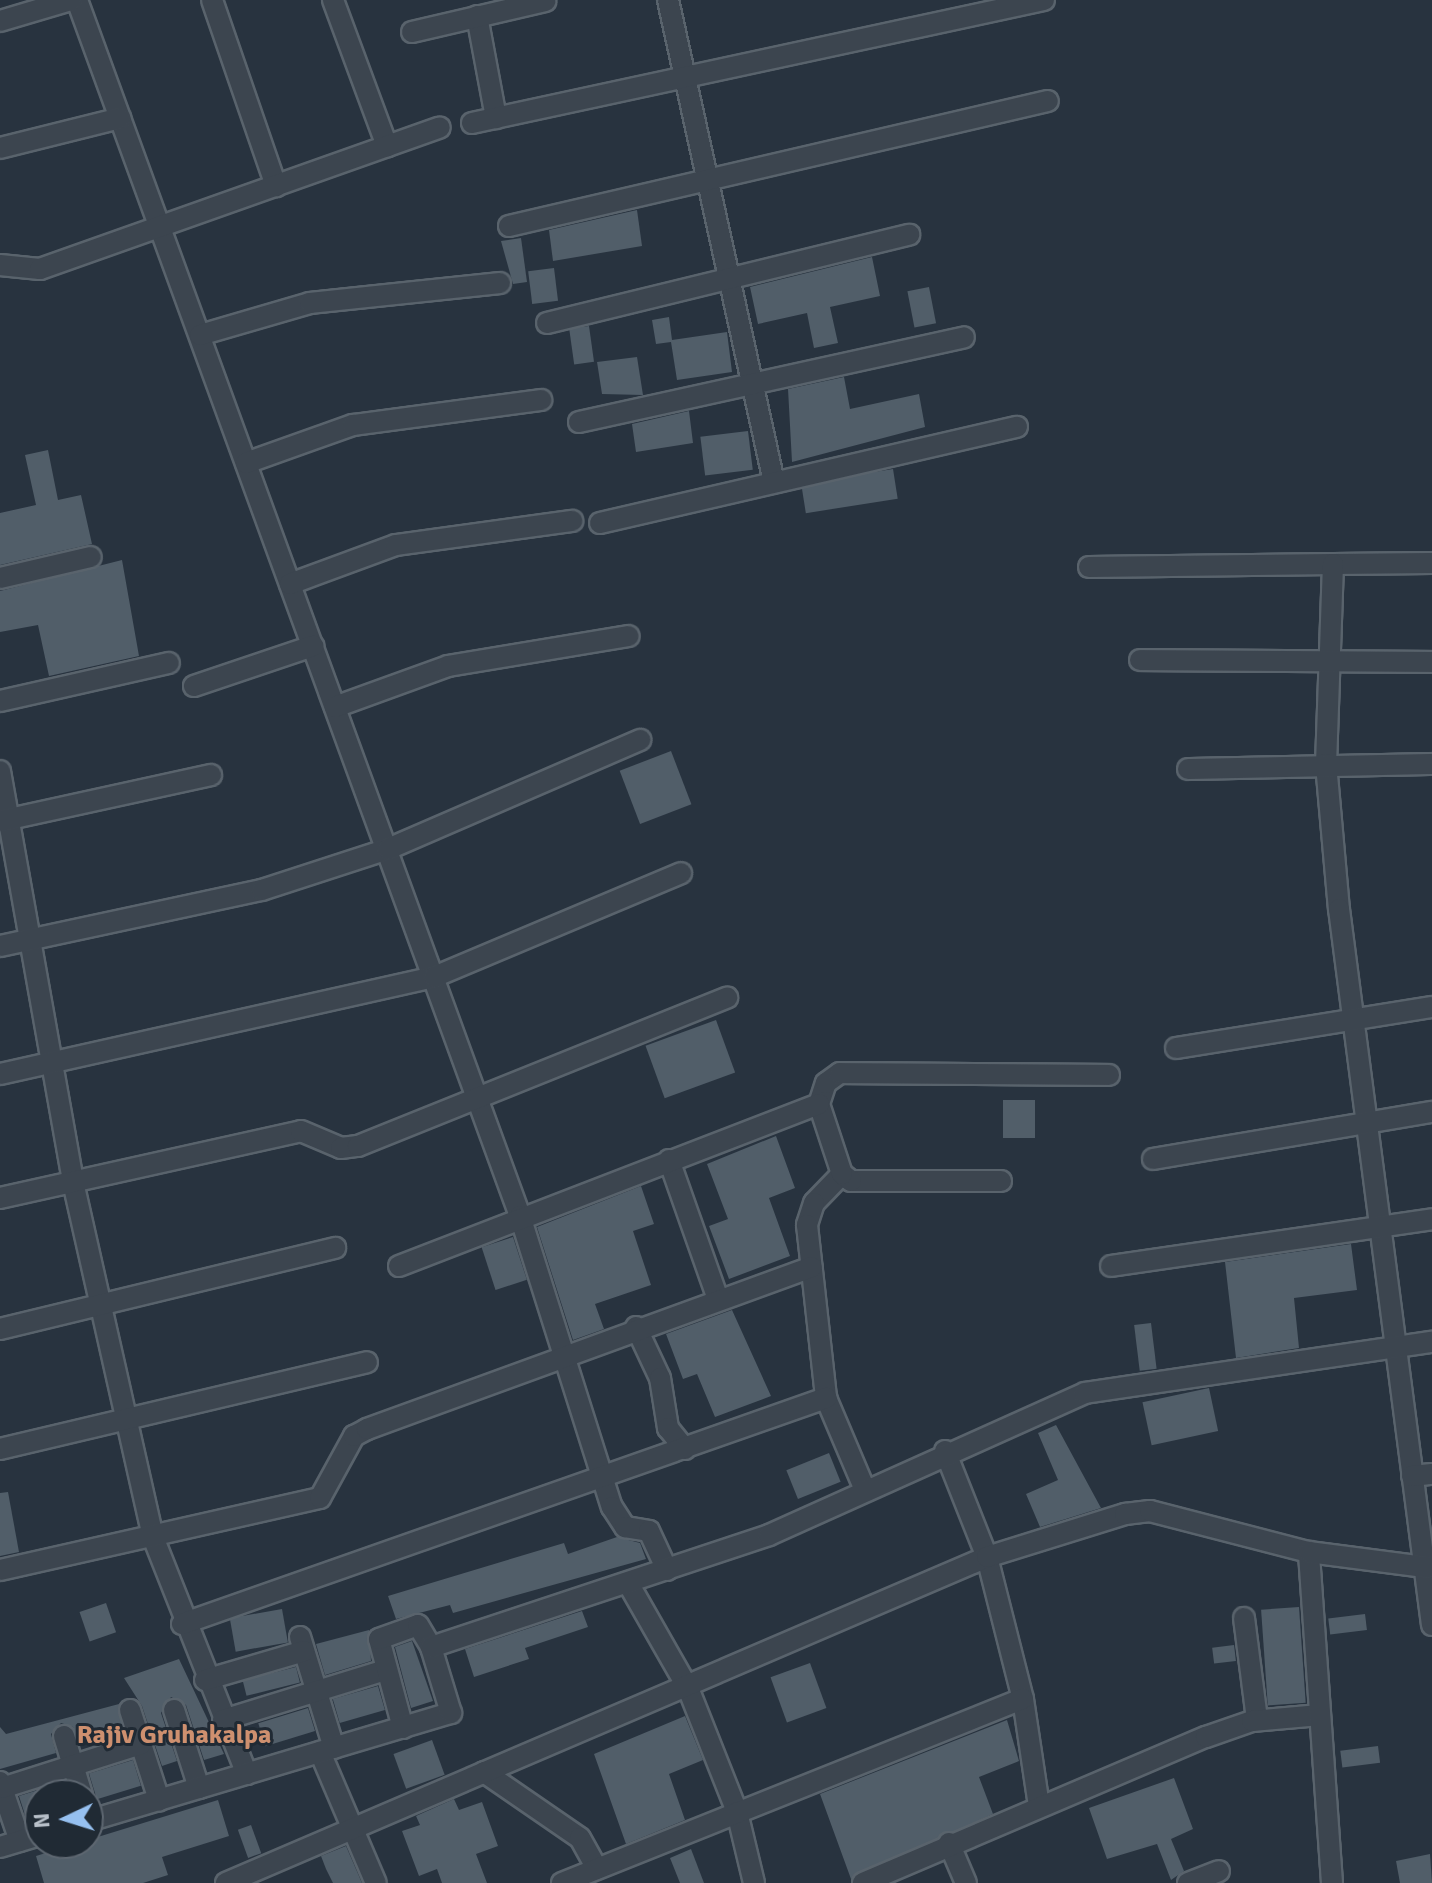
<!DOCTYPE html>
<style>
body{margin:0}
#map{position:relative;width:1432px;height:1883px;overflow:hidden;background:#28333f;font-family:Signika,sans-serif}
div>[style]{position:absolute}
.building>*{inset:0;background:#515e69;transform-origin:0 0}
.roads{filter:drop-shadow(2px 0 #59636c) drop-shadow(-2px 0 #59636c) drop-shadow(0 2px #59636c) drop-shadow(0 -2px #59636c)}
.minor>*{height:20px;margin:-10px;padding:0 10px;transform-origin:10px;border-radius:10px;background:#3c454f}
span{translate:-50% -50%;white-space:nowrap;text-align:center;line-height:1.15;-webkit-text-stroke:6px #202a34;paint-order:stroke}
.neighbourhood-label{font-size:26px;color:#ce906f;font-weight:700}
.north{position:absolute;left:24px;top:1779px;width:80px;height:80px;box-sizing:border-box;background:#202a34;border:2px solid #5d6670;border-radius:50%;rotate:266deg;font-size:22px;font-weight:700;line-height:32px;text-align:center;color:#b8c0c9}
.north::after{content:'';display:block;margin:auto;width:28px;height:36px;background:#96c0f0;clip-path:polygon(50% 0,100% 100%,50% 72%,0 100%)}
</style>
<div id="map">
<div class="building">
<i style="clip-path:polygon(637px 210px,642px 246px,553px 261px,549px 230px)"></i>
<i style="clip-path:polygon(521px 238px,527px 282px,513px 284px,501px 241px)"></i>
<i style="clip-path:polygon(872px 257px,880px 296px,830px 307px,838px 343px,814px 348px,807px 313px,758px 324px,750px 287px)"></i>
<i style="left:554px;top:268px;width:33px;height:26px;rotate:83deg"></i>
<i style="left:929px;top:287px;width:37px;height:22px;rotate:79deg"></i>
<i style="clip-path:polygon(669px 317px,672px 340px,727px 332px,732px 372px,677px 380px,671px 342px,656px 344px,652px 320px)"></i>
<i style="left:589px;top:326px;width:36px;height:20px;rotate:82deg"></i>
<i style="clip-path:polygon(637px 357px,643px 395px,602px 394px,597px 362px)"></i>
<i style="clip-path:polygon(844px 377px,850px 409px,919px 394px,925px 427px,792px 462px,788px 389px)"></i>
<i style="clip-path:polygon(689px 411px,693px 443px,636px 452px,632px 424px)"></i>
<i style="left:748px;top:431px;width:39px;height:48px;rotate:83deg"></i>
<i style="clip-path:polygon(48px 450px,58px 500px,81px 495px,92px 544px,0 565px,0 513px,36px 505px,25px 455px)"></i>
<i style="left:893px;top:469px;width:30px;height:93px;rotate:81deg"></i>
<i style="clip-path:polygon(122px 560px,139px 656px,49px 676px,38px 625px,0 632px,0 591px)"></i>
<i style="left:671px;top:751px;width:57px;height:55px;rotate:69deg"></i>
<i style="left:716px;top:1020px;width:56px;height:75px;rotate:70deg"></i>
<i style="left:1003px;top:1100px;width:32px;height:38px"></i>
<i style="clip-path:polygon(776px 1136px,795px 1188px,769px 1198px,790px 1256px,729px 1279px,709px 1226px,728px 1219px,707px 1164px)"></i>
<i style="clip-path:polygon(641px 1186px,654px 1224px,633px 1231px,651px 1285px,595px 1304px,604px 1329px,573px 1340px,537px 1227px)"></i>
<i style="left:513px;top:1237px;width:45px;height:33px;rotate:72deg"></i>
<i style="clip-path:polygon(1351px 1244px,1357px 1290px,1294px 1298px,1299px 1348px,1236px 1358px,1225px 1262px)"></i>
<i style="clip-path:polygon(732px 1310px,771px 1396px,715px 1417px,697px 1374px,683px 1379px,666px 1334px)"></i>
<i style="left:1151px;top:1323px;width:46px;height:17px;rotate:83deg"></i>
<i style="left:1209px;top:1388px;width:44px;height:68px;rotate:78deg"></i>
<i style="clip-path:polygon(1056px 1425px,1101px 1508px,1040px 1527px,1026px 1494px,1058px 1480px,1038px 1433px)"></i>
<i style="left:829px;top:1453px;width:31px;height:46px;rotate:68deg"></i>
<i style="clip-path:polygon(8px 1492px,19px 1552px,0 1556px,0 1493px)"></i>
<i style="clip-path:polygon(617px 1537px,640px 1543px,646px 1559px,453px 1613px,450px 1605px,396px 1619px,388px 1596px,564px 1543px,568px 1554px)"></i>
<i style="left:106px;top:1603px;width:31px;height:28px;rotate:71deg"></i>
<i style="left:1299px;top:1607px;width:96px;height:38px;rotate:86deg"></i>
<i style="left:282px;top:1609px;width:34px;height:53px;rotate:80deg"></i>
<i style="clip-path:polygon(582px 1611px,588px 1627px,525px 1648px,529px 1659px,474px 1677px,465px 1649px)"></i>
<i style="left:1365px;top:1614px;width:16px;height:37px;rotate:83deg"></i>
<i style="clip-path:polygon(369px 1630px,371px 1661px,325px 1675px,316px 1644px)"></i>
<i style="clip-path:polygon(412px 1641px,433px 1701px,411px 1708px,395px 1647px)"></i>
<i style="left:1234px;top:1645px;width:16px;height:22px;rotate:83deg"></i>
<i style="clip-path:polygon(179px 1659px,224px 1754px,204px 1760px,186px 1705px,171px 1697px,161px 1713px,177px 1761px,162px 1766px,142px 1706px,124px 1678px)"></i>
<i style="left:810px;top:1663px;width:48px;height:42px;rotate:70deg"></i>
<i style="left:296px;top:1667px;width:16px;height:55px;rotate:76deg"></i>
<i style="left:378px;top:1686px;width:25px;height:47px;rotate:74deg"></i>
<i style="clip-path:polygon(119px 1704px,123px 1732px,80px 1745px,73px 1727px,61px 1723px,51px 1734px,56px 1753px,0 1769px,0 1727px,6px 1734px)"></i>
<i style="left:308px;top:1708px;width:24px;height:52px;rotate:73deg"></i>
<i style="clip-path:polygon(685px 1716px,703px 1760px,669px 1774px,685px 1820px,626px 1844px,594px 1754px)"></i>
<i style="clip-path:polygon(1007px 1720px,1019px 1761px,979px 1777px,993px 1814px,851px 1879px,820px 1794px)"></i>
<i style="left:432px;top:1740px;width:37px;height:41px;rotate:70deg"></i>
<i style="left:1378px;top:1746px;width:17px;height:38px;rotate:83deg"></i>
<i style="left:133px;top:1760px;width:27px;height:46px;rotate:73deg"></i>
<i style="clip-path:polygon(1174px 1778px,1193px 1829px,1171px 1839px,1184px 1871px,1171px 1880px,1157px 1844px,1107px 1859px,1089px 1808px)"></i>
<i style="clip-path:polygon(64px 1782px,68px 1795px,40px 1795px,40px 1817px,27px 1821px,19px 1796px)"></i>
<i style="clip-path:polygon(454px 1799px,459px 1810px,482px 1802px,498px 1846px,476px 1854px,487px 1883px,442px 1883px,437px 1869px,419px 1876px,402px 1831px,420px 1825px,416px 1816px)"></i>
<i style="clip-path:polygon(218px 1800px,229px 1836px,162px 1857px,168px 1875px,143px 1883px,44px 1883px,36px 1856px)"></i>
<i style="left:251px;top:1825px;width:30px;height:14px;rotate:70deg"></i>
<i style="clip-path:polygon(346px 1846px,362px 1883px,333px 1883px,326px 1869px,321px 1856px)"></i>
<i style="clip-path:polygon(691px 1849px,704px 1883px,680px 1883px,670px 1858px)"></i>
<i style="clip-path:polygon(1430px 1854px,1432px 1883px,1400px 1883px,1396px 1861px)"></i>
</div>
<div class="roads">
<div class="minor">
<i style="left:77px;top:0;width:1294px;rotate:69.98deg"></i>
<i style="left:520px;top:1216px;width:305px;rotate:72.5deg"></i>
<i style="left:612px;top:1507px;width:24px;rotate:57deg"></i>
<i style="left:625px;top:1527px;width:24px;rotate:9deg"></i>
<i style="left:649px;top:1531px;width:43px;rotate:65.2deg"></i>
<i style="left:212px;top:0;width:197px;rotate:71deg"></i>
<i style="left:333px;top:0;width:156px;rotate:69.7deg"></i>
<i style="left:668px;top:0;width:494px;rotate:77.6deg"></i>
<i style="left:477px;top:16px;width:104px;rotate:79.4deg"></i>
<i style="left:0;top:21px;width:74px;rotate:-16.5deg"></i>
<i style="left:412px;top:32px;width:137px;rotate:-13.1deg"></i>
<i style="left:472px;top:123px;width:585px;rotate:-12.14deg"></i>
<i style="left:0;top:148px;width:124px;rotate:-14deg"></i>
<i style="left:509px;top:226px;width:553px;rotate:-13.06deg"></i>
<i style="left:0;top:265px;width:40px;rotate:5.7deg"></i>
<i style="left:40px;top:269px;width:424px;rotate:-19.5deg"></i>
<i style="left:547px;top:323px;width:373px;rotate:-13.7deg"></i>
<i style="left:200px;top:335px;width:115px;rotate:-16.2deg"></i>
<i style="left:310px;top:303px;width:191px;rotate:-6deg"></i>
<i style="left:579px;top:422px;width:394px;rotate:-12.4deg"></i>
<i style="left:246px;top:463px;width:114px;rotate:-19.6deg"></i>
<i style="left:353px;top:425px;width:190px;rotate:-7.6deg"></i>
<i style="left:600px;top:523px;width:428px;rotate:-13deg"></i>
<i style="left:1333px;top:564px;width:99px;rotate:-0.6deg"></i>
<i style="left:1089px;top:567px;width:244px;rotate:-0.7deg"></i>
<i style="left:1333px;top:564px;width:200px;rotate:92deg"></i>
<i style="left:1326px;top:764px;width:146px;rotate:84.9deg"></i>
<i style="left:1339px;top:909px;width:722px;rotate:82.6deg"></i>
<i style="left:0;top:578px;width:93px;rotate:-13deg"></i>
<i style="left:290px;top:584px;width:113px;rotate:-20.2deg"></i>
<i style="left:396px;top:545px;width:178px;rotate:-7.8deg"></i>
<i style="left:1140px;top:660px;width:292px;rotate:0.4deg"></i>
<i style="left:194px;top:686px;width:126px;rotate:-18.6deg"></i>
<i style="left:0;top:701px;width:173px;rotate:-12.7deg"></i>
<i style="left:335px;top:707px;width:120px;rotate:-19.9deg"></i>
<i style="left:448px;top:666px;width:183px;rotate:-9.4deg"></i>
<i style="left:1188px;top:769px;width:244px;rotate:-1.2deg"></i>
<i style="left:0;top:771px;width:417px;rotate:79.9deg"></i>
<i style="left:73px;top:1182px;width:364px;rotate:77.3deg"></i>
<i style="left:153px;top:1537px;width:255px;rotate:68.4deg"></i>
<i style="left:0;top:821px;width:216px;rotate:-12.3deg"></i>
<i style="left:0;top:946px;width:268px;rotate:-12.1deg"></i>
<i style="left:262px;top:890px;width:133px;rotate:-18deg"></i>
<i style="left:388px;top:849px;width:275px;rotate:-23.4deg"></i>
<i style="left:1176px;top:1048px;width:259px;rotate:-9.1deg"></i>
<i style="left:0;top:1074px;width:445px;rotate:-12.6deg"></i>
<i style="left:434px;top:977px;width:268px;rotate:-22.8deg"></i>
<i style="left:1153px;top:1159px;width:283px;rotate:-9.6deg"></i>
<i style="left:669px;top:1160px;width:147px;rotate:70.6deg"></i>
<i style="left:842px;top:1174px;width:40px;rotate:134deg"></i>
<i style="left:814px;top:1203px;width:23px;rotate:108deg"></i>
<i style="left:807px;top:1225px;width:174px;rotate:83.7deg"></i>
<i style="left:826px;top:1398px;width:100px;rotate:67deg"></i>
<i style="left:1001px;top:1181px;width:150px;rotate:180deg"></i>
<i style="left:851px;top:1181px;width:11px;rotate:-142deg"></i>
<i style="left:842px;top:1174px;width:74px;rotate:-108.2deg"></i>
<i style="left:819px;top:1104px;width:22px;rotate:-72deg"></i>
<i style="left:826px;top:1083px;width:17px;rotate:-36deg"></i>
<i style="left:840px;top:1073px;width:269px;rotate:0.4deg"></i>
<i style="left:0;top:1198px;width:308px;rotate:-12.5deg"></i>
<i style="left:301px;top:1131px;width:43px;rotate:23deg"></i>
<i style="left:341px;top:1148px;width:17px;rotate:-7deg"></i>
<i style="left:358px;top:1146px;width:398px;rotate:-21.9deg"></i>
<i style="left:399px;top:1266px;width:450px;rotate:-21.1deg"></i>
<i style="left:1111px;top:1266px;width:324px;rotate:-8.3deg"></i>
<i style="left:636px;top:1327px;width:56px;rotate:64.8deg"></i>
<i style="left:660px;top:1378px;width:51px;rotate:80.9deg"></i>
<i style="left:668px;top:1428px;width:27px;rotate:51deg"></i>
<i style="left:0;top:1329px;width:345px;rotate:-13.6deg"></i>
<i style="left:0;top:1449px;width:377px;rotate:-13.3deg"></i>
<i style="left:945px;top:1451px;width:114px;rotate:68.4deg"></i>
<i style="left:987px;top:1557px;width:146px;rotate:75.8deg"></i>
<i style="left:1023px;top:1699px;width:108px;rotate:81.5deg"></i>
<i style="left:1412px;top:1476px;width:20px;rotate:-6deg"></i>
<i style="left:0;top:1570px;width:328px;rotate:-12.7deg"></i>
<i style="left:320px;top:1498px;width:71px;rotate:-61.3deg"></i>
<i style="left:354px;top:1436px;width:15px;rotate:-28deg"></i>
<i style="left:367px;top:1429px;width:473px;rotate:-20deg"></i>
<i style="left:628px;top:1583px;width:121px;rotate:60.3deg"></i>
<i style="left:688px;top:1688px;width:133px;rotate:68.4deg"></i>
<i style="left:737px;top:1812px;width:73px;rotate:76.5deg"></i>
<i style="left:1244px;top:1618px;width:103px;rotate:82.7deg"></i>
<i style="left:182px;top:1624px;width:683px;rotate:-19.34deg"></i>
<i style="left:300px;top:1637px;width:116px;rotate:73deg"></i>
<i style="left:205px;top:1680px;width:103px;rotate:-16.3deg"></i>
<i style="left:130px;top:1710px;width:95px;rotate:72.1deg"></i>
<i style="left:174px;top:1710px;width:82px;rotate:72.2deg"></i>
<i style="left:223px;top:1720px;width:170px;rotate:-17.1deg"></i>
<i style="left:403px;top:1728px;width:92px;rotate:-105.1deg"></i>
<i style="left:379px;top:1639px;width:41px;rotate:-19.7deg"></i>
<i style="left:418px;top:1625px;width:26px;rotate:59deg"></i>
<i style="left:64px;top:1736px;width:62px;rotate:73deg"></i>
<i style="left:320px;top:1752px;width:142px;rotate:66.9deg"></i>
<i style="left:484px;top:1772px;width:116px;rotate:34.5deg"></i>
<i style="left:580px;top:1838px;width:35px;rotate:61deg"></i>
<i style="left:0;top:1782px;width:62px;rotate:71.3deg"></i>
<i style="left:2px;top:1788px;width:146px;rotate:-17.6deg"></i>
<i style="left:88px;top:1821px;width:379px;rotate:-16.6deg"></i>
<i style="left:451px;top:1713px;width:69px;rotate:-106.9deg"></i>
<i style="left:431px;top:1647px;width:356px;rotate:-18.3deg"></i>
<i style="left:769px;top:1535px;width:346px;rotate:-24.2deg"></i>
<i style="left:1085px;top:1393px;width:351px;rotate:-8.4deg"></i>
<i style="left:949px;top:1843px;width:43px;rotate:67deg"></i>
<i style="left:0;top:1847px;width:42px;rotate:-16.7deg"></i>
<i style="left:226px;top:1883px;width:828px;rotate:-23.19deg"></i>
<i style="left:987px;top:1557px;width:145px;rotate:-17.3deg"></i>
<i style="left:1125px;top:1514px;width:25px;rotate:-7deg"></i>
<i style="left:1150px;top:1511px;width:164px;rotate:14.5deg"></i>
<i style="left:562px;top:1883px;width:496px;rotate:-21.8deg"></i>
<i style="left:863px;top:1883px;width:373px;rotate:-23.1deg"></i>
<i style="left:1206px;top:1737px;width:49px;rotate:-19.2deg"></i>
<i style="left:1252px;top:1721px;width:68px;rotate:-5deg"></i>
<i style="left:1188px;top:1883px;width:33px;rotate:-21deg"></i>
<i style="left:1332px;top:1883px;width:332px;rotate:-94deg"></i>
<i style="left:1309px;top:1552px;width:124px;rotate:7.4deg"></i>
</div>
</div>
<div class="neighbourhood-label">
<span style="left:174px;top:1736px">Rajiv Gruhakalpa</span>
</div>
<div class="north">N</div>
</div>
